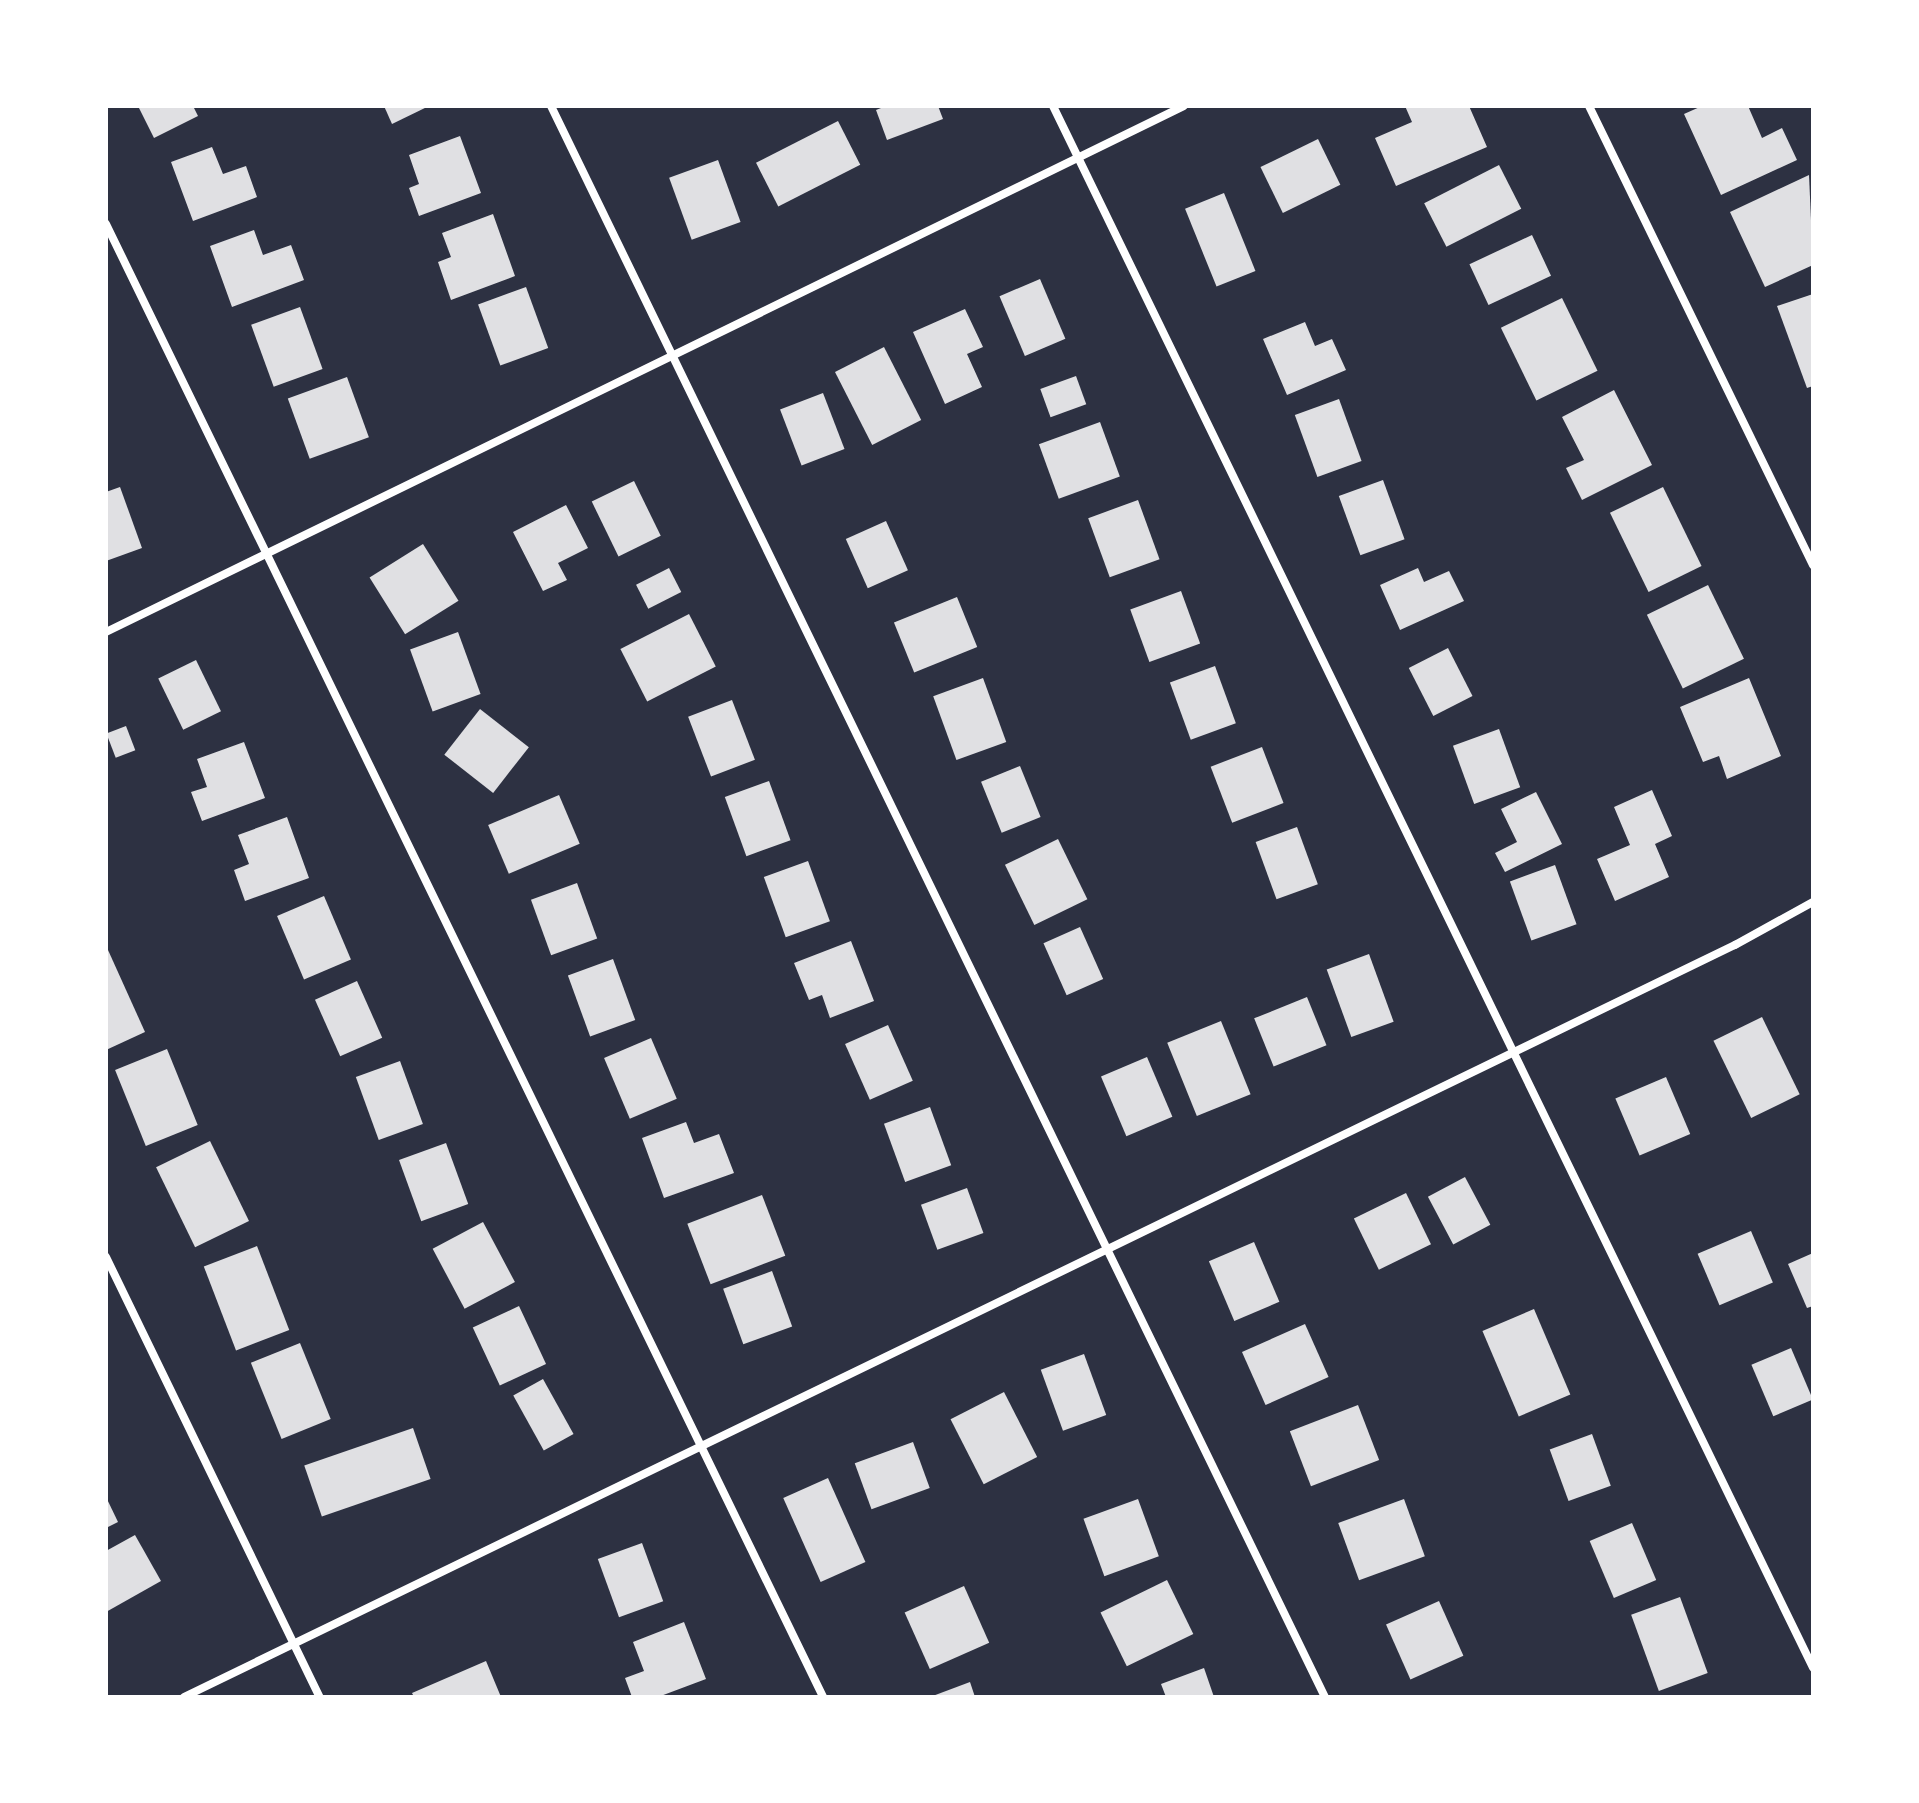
<!DOCTYPE html>
<style>
body{margin:0}
#map{position:relative;width:1919px;height:1803px;overflow:hidden;background:#2d3142;font-family:"PT Sans Narrow",sans-serif}
div>[style]{position:absolute}
.building>*{inset:0;background:#e0e0e3;transform-origin:0 0}
.minor>*{height:8px;margin:-4px;padding:0 4px;transform-origin:4px;border-radius:4px;background:#fff}
span{translate:-50% -50%;white-space:nowrap;text-align:center;line-height:1.15;-webkit-text-stroke:8px #fff;paint-order:stroke}
.frame{position:absolute;inset:0;border:108px solid #fff;pointer-events:none}
</style>
<div id="map">
<div class="building">
<i style="clip-path:polygon(138px 106px,193px 106px,198px 116px,154px 138px)"></i>
<i style="clip-path:polygon(384px 106px,429px 106px,392px 124px)"></i>
<i style="clip-path:polygon(886px 106px,938px 106px,943px 119px,887px 140px,876px 110px)"></i>
<i style="clip-path:polygon(1405px 106px,1469px 106px,1487px 147px,1396px 186px,1375px 138px,1412px 122px)"></i>
<i style="clip-path:polygon(1702px 106px,1748px 106px,1762px 138px,1782px 128px,1797px 160px,1721px 195px,1684px 114px)"></i>
<i style="left:838px;top:121px;width:49px;height:92px;rotate:63deg"></i>
<i style="clip-path:polygon(460px 136px,481px 193px,419px 216px,409px 188px,419px 184px,409px 155px)"></i>
<i style="left:1318px;top:139px;width:51px;height:64px;rotate:64deg"></i>
<i style="clip-path:polygon(212px 147px,223px 174px,246px 166px,257px 197px,193px 221px,171px 162px)"></i>
<i style="left:718px;top:160px;width:66px;height:52px;rotate:70deg"></i>
<i style="left:1499px;top:165px;width:49px;height:84px;rotate:63deg"></i>
<i style="clip-path:polygon(1809px 175px,1813px 265px,1765px 287px,1730px 212px)"></i>
<i style="left:1224px;top:193px;width:84px;height:42px;rotate:68deg"></i>
<i style="clip-path:polygon(493px 214px,515px 276px,451px 300px,438px 262px,451px 257px,442px 233px)"></i>
<i style="clip-path:polygon(254px 230px,263px 255px,291px 245px,304px 280px,232px 307px,210px 246px)"></i>
<i style="left:1532px;top:235px;width:45px;height:69px;rotate:65deg"></i>
<i style="left:1040px;top:279px;width:65px;height:44px;rotate:67deg"></i>
<i style="left:526px;top:287px;width:65px;height:51px;rotate:70deg"></i>
<i style="clip-path:polygon(1813px 294px,1813px 386px,1807px 388px,1777px 306px)"></i>
<i style="left:1562px;top:298px;width:81px;height:68px;rotate:64deg"></i>
<i style="left:300px;top:307px;width:66px;height:52px;rotate:70deg"></i>
<i style="clip-path:polygon(965px 309px,983px 347px,967px 354px,982px 387px,945px 404px,913px 332px)"></i>
<i style="clip-path:polygon(1305px 322px,1315px 346px,1332px 339px,1346px 370px,1287px 395px,1263px 339px)"></i>
<i style="left:884px;top:347px;width:82px;height:55px;rotate:63deg"></i>
<i style="left:1076px;top:376px;width:30px;height:38px;rotate:70deg"></i>
<i style="left:347px;top:377px;width:64px;height:63px;rotate:70deg"></i>
<i style="clip-path:polygon(1614px 390px,1652px 465px,1582px 500px,1566px 468px,1584px 460px,1562px 417px)"></i>
<i style="left:823px;top:393px;width:60px;height:46px;rotate:69deg"></i>
<i style="left:1339px;top:399px;width:66px;height:47px;rotate:70deg"></i>
<i style="left:1100px;top:422px;width:58px;height:65px;rotate:70deg"></i>
<i style="left:1383px;top:480px;width:63px;height:47px;rotate:70deg"></i>
<i style="left:634px;top:481px;width:61px;height:47px;rotate:64deg"></i>
<i style="clip-path:polygon(120px 487px,142px 548px,106px 561px,106px 492px)"></i>
<i style="left:1663px;top:487px;width:88px;height:59px;rotate:64deg"></i>
<i style="left:1138px;top:500px;width:63px;height:53px;rotate:70deg"></i>
<i style="clip-path:polygon(566px 505px,588px 548px,558px 563px,567px 580px,543px 591px,513px 532px)"></i>
<i style="left:886px;top:521px;width:54px;height:44px;rotate:66deg"></i>
<i style="left:423px;top:544px;width:67px;height:63px;rotate:58deg"></i>
<i style="left:669px;top:568px;width:27px;height:37px;rotate:63deg"></i>
<i style="clip-path:polygon(1418px 568px,1424px 582px,1449px 571px,1464px 601px,1400px 630px,1380px 585px)"></i>
<i style="left:1708px;top:585px;width:82px;height:68px;rotate:64deg"></i>
<i style="left:1181px;top:591px;width:56px;height:54px;rotate:70deg"></i>
<i style="left:957px;top:597px;width:54px;height:68px;rotate:68deg"></i>
<i style="left:689px;top:614px;width:59px;height:77px;rotate:63deg"></i>
<i style="left:458px;top:632px;width:66px;height:51px;rotate:70deg"></i>
<i style="left:1448px;top:648px;width:54px;height:44px;rotate:63deg"></i>
<i style="left:196px;top:660px;width:57px;height:42px;rotate:64deg"></i>
<i style="left:1215px;top:666px;width:61px;height:48px;rotate:70deg"></i>
<i style="left:983px;top:678px;width:68px;height:53px;rotate:70deg"></i>
<i style="clip-path:polygon(1749px 678px,1781px 756px,1727px 779px,1719px 756px,1703px 762px,1680px 707px)"></i>
<i style="left:732px;top:700px;width:64px;height:47px;rotate:69deg"></i>
<i style="left:480px;top:709px;width:62px;height:58px;rotate:38deg"></i>
<i style="left:126px;top:726px;width:26px;height:21px;rotate:69deg"></i>
<i style="left:1499px;top:729px;width:62px;height:49px;rotate:70deg"></i>
<i style="clip-path:polygon(244px 742px,265px 798px,202px 821px,191px 792px,207px 787px,197px 759px)"></i>
<i style="left:1262px;top:747px;width:60px;height:55px;rotate:69deg"></i>
<i style="left:1020px;top:766px;width:55px;height:42px;rotate:68deg"></i>
<i style="left:769px;top:781px;width:63px;height:47px;rotate:70deg"></i>
<i style="clip-path:polygon(1652px 790px,1672px 836px,1655px 844px,1669px 877px,1615px 901px,1597px 859px,1630px 845px,1614px 807px)"></i>
<i style="clip-path:polygon(1536px 792px,1562px 844px,1505px 872px,1495px 853px,1517px 842px,1501px 809px)"></i>
<i style="left:559px;top:795px;width:53px;height:77px;rotate:67deg"></i>
<i style="clip-path:polygon(287px 817px,309px 878px,245px 901px,234px 870px,249px 864px,238px 835px)"></i>
<i style="left:1297px;top:827px;width:61px;height:44px;rotate:70deg"></i>
<i style="left:1058px;top:839px;width:67px;height:59px;rotate:64deg"></i>
<i style="left:808px;top:861px;width:64px;height:47px;rotate:70deg"></i>
<i style="left:1555px;top:865px;width:63px;height:48px;rotate:70deg"></i>
<i style="left:577px;top:883px;width:59px;height:49px;rotate:70deg"></i>
<i style="left:324px;top:896px;width:69px;height:51px;rotate:67deg"></i>
<i style="left:1080px;top:927px;width:57px;height:40px;rotate:66deg"></i>
<i style="clip-path:polygon(851px 941px,874px 1001px,830px 1018px,822px 995px,809px 1000px,794px 963px)"></i>
<i style="clip-path:polygon(108px 950px,145px 1032px,106px 1050px,106px 951px)"></i>
<i style="left:1369px;top:954px;width:72px;height:45px;rotate:70deg"></i>
<i style="left:613px;top:959px;width:65px;height:48px;rotate:70deg"></i>
<i style="left:357px;top:981px;width:62px;height:46px;rotate:66deg"></i>
<i style="left:1307px;top:997px;width:52px;height:57px;rotate:68deg"></i>
<i style="left:1762px;top:1017px;width:86px;height:54px;rotate:64deg"></i>
<i style="left:1221px;top:1021px;width:79px;height:58px;rotate:68deg"></i>
<i style="left:888px;top:1025px;width:61px;height:47px;rotate:66deg"></i>
<i style="left:651px;top:1038px;width:66px;height:51px;rotate:67deg"></i>
<i style="left:167px;top:1049px;width:82px;height:56px;rotate:68deg"></i>
<i style="left:1147px;top:1057px;width:65px;height:50px;rotate:67deg"></i>
<i style="left:400px;top:1061px;width:67px;height:47px;rotate:70deg"></i>
<i style="left:1666px;top:1077px;width:62px;height:55px;rotate:67deg"></i>
<i style="left:930px;top:1107px;width:62px;height:49px;rotate:70deg"></i>
<i style="clip-path:polygon(686px 1122px,694px 1143px,719px 1134px,734px 1173px,664px 1198px,642px 1138px)"></i>
<i style="left:210px;top:1141px;width:89px;height:60px;rotate:64deg"></i>
<i style="left:446px;top:1143px;width:65px;height:50px;rotate:70deg"></i>
<i style="left:1465px;top:1177px;width:54px;height:42px;rotate:62deg"></i>
<i style="left:967px;top:1188px;width:48px;height:49px;rotate:70deg"></i>
<i style="left:1406px;top:1193px;width:57px;height:58px;rotate:64deg"></i>
<i style="left:762px;top:1195px;width:65px;height:80px;rotate:69deg"></i>
<i style="left:483px;top:1222px;width:68px;height:57px;rotate:62deg"></i>
<i style="left:1751px;top:1231px;width:56px;height:58px;rotate:67deg"></i>
<i style="left:1254px;top:1242px;width:65px;height:49px;rotate:67deg"></i>
<i style="left:257px;top:1246px;width:90px;height:57px;rotate:69deg"></i>
<i style="clip-path:polygon(1813px 1253px,1813px 1306px,1807px 1308px,1788px 1264px)"></i>
<i style="left:772px;top:1271px;width:59px;height:52px;rotate:70deg"></i>
<i style="left:519px;top:1306px;width:64px;height:51px;rotate:65deg"></i>
<i style="left:1534px;top:1309px;width:93px;height:56px;rotate:67deg"></i>
<i style="left:1305px;top:1324px;width:58px;height:69px;rotate:66deg"></i>
<i style="left:300px;top:1343px;width:82px;height:53px;rotate:68deg"></i>
<i style="left:1791px;top:1348px;width:56px;height:43px;rotate:67deg"></i>
<i style="left:1084px;top:1354px;width:65px;height:46px;rotate:70deg"></i>
<i style="left:543px;top:1379px;width:63px;height:34px;rotate:61deg"></i>
<i style="left:1004px;top:1392px;width:73px;height:60px;rotate:63deg"></i>
<i style="left:1358px;top:1405px;width:59px;height:73px;rotate:69deg"></i>
<i style="left:413px;top:1428px;width:54px;height:115px;rotate:71deg"></i>
<i style="left:1592px;top:1434px;width:55px;height:45px;rotate:70deg"></i>
<i style="left:913px;top:1442px;width:49px;height:62px;rotate:70deg"></i>
<i style="left:828px;top:1478px;width:92px;height:49px;rotate:66deg"></i>
<i style="clip-path:polygon(106px 1497px,118px 1522px,106px 1528px)"></i>
<i style="left:1138px;top:1499px;width:61px;height:58px;rotate:70deg"></i>
<i style="left:1404px;top:1499px;width:61px;height:70px;rotate:70deg"></i>
<i style="left:1632px;top:1523px;width:62px;height:46px;rotate:67deg"></i>
<i style="clip-path:polygon(135px 1535px,161px 1581px,106px 1612px,106px 1551px)"></i>
<i style="left:642px;top:1543px;width:62px;height:47px;rotate:70deg"></i>
<i style="left:1167px;top:1580px;width:60px;height:74px;rotate:64deg"></i>
<i style="left:964px;top:1586px;width:62px;height:65px;rotate:66deg"></i>
<i style="left:1680px;top:1597px;width:81px;height:52px;rotate:70deg"></i>
<i style="left:1439px;top:1601px;width:60px;height:58px;rotate:66deg"></i>
<i style="clip-path:polygon(684px 1622px,706px 1679px,658px 1697px,632px 1697px,625px 1678px,644px 1671px,633px 1642px)"></i>
<i style="clip-path:polygon(486px 1661px,501px 1697px,414px 1697px,412px 1693px)"></i>
<i style="clip-path:polygon(1204px 1668px,1214px 1697px,1166px 1697px,1161px 1684px)"></i>
<i style="clip-path:polygon(970px 1682px,975px 1697px,930px 1697px)"></i>
</div>
<div class="minor">
<i style="left:551px;top:106px;width:1769px;rotate:64.06deg"></i>
<i style="left:1053px;top:106px;width:1737px;rotate:64.05deg"></i>
<i style="left:1589px;top:106px;width:511px;rotate:63.99deg"></i>
<i style="left:106px;top:224px;width:1638px;rotate:64.04deg"></i>
<i style="left:106px;top:632px;width:1199px;rotate:-26.01deg"></i>
<i style="left:106px;top:1257px;width:489px;rotate:64.1deg"></i>
<i style="left:184px;top:1697px;width:1724px;rotate:-25.87deg"></i>
<i style="left:1735px;top:945px;width:89px;rotate:-28.9deg"></i>
</div>
<div class="frame"></div>
</div>
